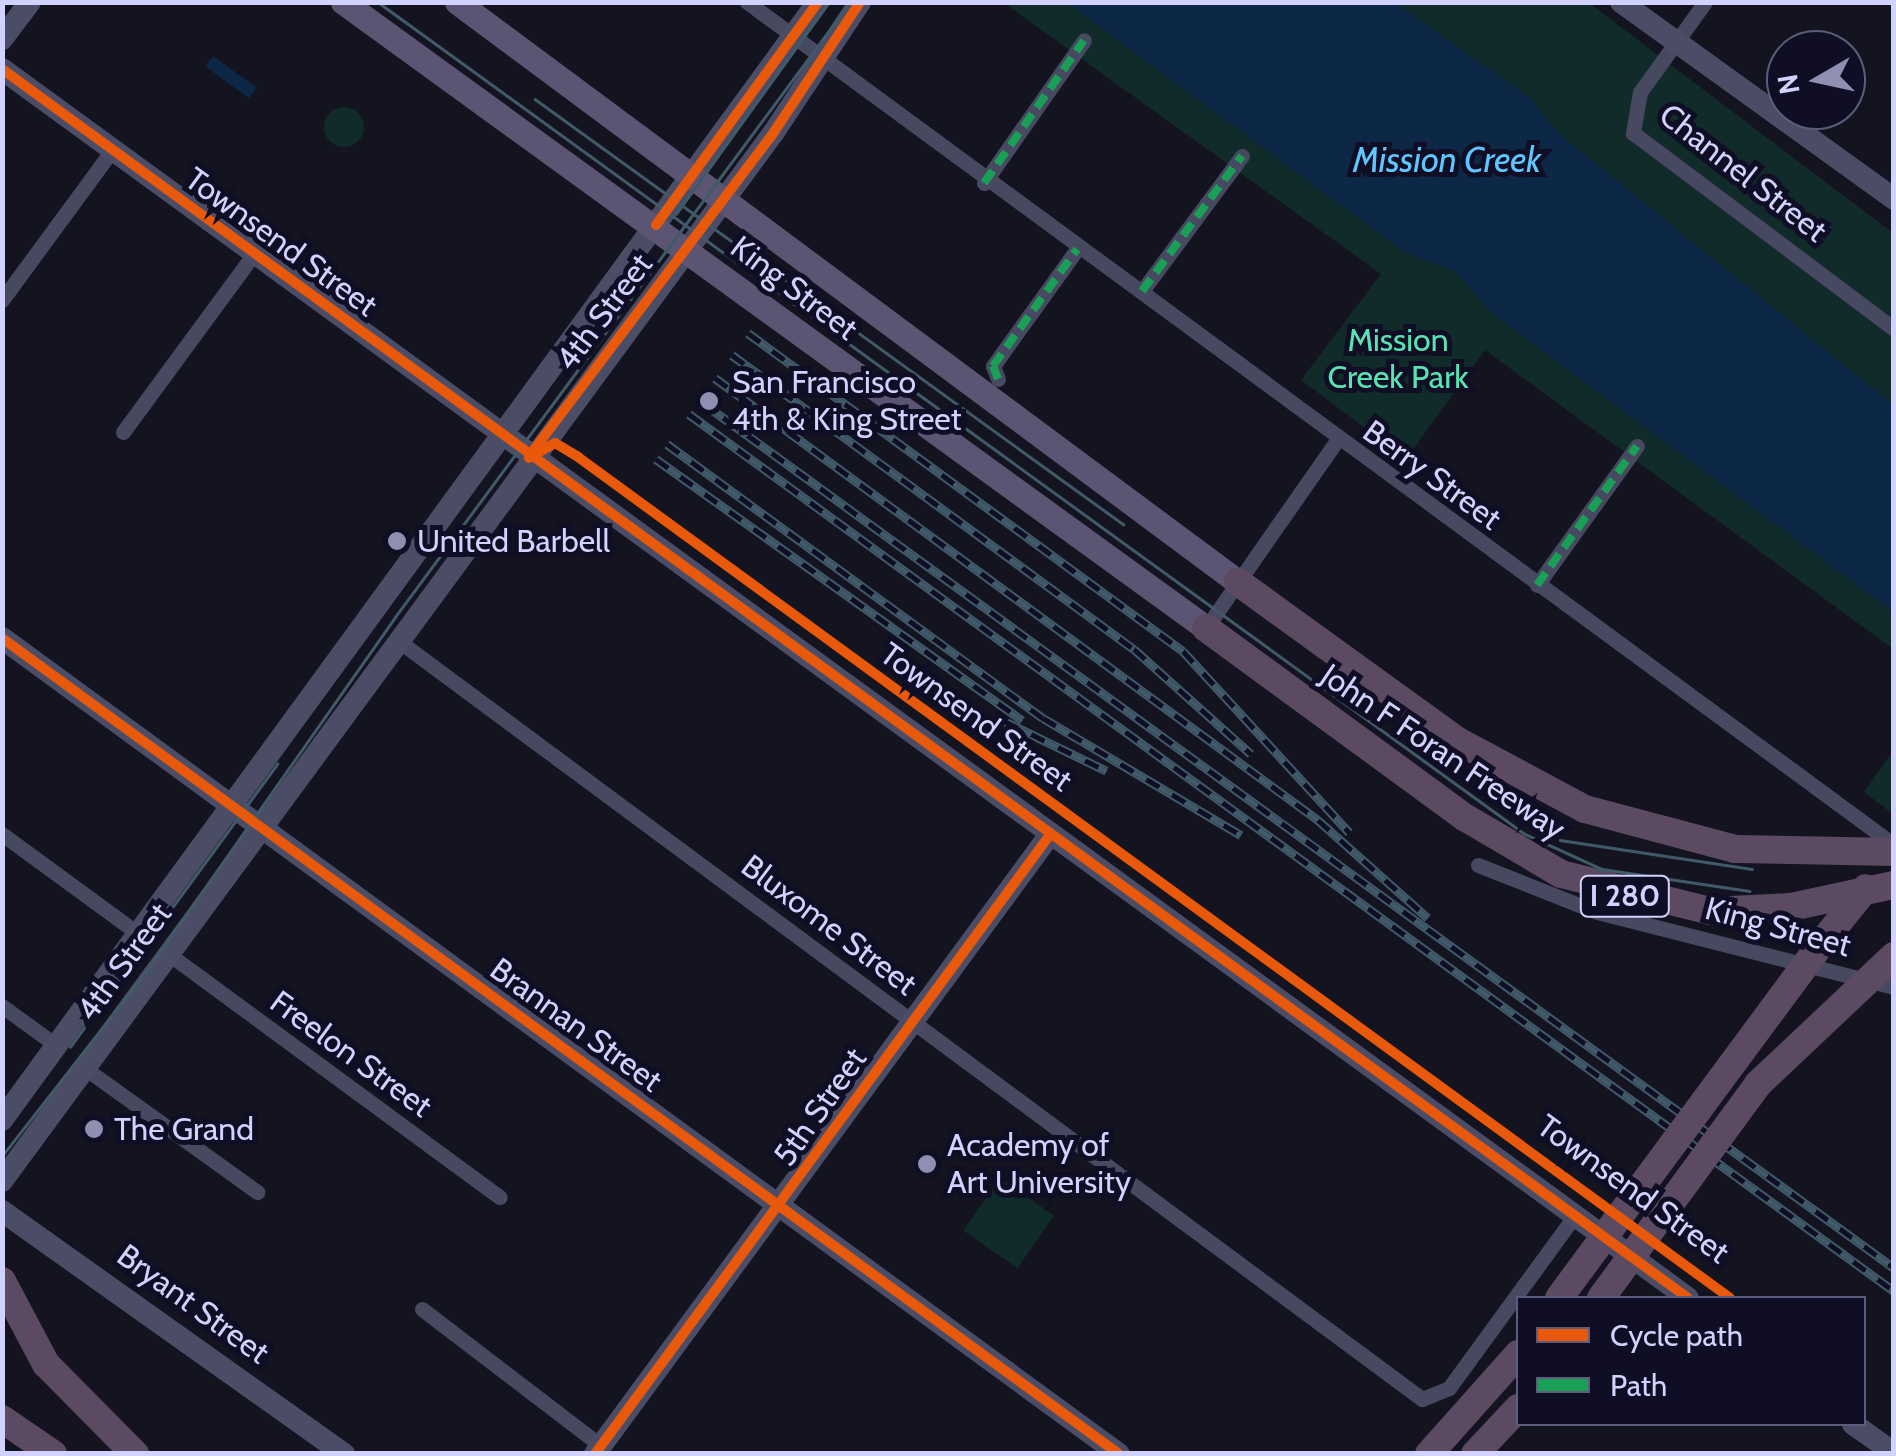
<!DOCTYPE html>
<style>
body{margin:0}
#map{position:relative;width:1896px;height:1456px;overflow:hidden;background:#141320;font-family:Cabin,sans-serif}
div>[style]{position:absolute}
.green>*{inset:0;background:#112b2a;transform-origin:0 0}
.round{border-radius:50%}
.water>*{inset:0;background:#0d2847;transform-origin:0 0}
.street>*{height:15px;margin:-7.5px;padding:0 7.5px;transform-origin:7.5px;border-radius:7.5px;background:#474961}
.secondary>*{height:22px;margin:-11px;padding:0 11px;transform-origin:11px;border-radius:11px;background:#4b4d67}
.primary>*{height:25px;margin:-12.5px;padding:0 12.5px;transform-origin:12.5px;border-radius:12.5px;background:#5b5472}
.highway>*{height:28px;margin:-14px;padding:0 14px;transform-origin:14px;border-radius:14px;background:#5b4a62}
.tram>*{height:2.5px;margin:-1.25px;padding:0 1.25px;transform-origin:1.25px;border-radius:1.25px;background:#405a69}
.rail>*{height:9px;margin-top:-4.5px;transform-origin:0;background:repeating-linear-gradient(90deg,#0f0e25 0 15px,#405a69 0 30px);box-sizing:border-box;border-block:2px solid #405a69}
.highway-bridge>*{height:28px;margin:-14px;padding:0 14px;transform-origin:14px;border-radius:14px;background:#5b4a62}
.quiet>*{height:8px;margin-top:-4px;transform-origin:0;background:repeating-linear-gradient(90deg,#1a9f57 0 15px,transparent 0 23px)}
.cycleway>*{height:10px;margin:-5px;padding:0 5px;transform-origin:5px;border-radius:5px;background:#e8590c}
.dots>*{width:28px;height:28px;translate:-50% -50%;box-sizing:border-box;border:5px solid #0f0e25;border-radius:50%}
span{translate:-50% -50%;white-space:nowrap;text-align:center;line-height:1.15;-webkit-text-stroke:10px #0f0e25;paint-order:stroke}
.shield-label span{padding:2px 8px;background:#0f0e25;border:2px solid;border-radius:8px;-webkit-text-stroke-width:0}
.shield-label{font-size:30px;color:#d2d2ff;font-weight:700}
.street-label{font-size:32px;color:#d2d2ff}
.park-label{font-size:32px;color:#5ae3b2}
.poi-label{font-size:32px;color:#d2d2ff}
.left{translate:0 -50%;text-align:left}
.water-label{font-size:35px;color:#60c6ff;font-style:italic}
.frame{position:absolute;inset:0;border:5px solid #d2d2ff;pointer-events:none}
.legend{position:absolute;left:1516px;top:1296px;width:350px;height:130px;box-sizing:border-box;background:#0f0e25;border:2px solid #5d5c7c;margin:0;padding:12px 18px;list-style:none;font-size:30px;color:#d2d2ff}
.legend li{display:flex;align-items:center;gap:20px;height:50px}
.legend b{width:50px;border:2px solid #5d5c7c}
.north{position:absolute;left:1766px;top:30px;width:100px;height:100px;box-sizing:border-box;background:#0f0e25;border:2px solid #5d5c7c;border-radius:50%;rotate:261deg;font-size:28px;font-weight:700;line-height:40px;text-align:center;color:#d2d2ff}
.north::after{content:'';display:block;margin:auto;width:35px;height:45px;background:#908fb1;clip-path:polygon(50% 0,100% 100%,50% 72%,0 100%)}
</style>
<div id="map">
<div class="green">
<i style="clip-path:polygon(1004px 3px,1068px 3px,1099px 19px,1404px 252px,1455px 271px,1490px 311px,1893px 612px,1893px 649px,1485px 350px,1406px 459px,1301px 380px,1381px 274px)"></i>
<i style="clip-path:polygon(1395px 3px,1589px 3px,1893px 233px,1893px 405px,1559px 134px,1530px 98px)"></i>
<i class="round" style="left:324px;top:107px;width:40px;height:40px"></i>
<i style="clip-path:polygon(1893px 751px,1893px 814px,1864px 792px)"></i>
<i style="left:1000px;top:1178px;width:66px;height:64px;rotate:35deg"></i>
</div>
<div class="water">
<i style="clip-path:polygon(1068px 3px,1395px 3px,1530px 98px,1559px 134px,1893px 405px,1893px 612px,1490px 311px,1455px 271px,1404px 252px)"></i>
<i style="left:213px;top:56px;width:54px;height:13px;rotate:36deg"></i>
</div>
<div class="street">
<i style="left:747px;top:2px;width:1423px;rotate:36.31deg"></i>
<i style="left:1705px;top:2px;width:111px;rotate:125.8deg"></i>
<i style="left:1640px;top:92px;width:42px;rotate:99.7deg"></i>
<i style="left:1633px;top:133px;width:326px;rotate:36.9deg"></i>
<i style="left:984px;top:183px;width:174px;rotate:-55deg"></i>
<i style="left:1142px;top:291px;width:168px;rotate:-53.5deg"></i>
<i style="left:2px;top:300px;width:186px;rotate:-53.7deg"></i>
<i style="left:998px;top:379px;width:14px;rotate:-111deg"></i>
<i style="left:993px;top:366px;width:144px;rotate:-54.3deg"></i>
<i style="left:123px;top:432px;width:220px;rotate:-53.7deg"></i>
<i style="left:1537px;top:585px;width:171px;rotate:-54.3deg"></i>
<i style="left:1206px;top:628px;width:229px;rotate:-55.1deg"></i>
<i style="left:396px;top:639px;width:1277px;rotate:36.53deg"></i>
<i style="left:1422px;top:1399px;width:29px;rotate:-22deg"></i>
<i style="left:1449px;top:1388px;width:210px;rotate:-53.9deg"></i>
<i style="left:2px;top:834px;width:171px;rotate:36.2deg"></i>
<i style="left:1478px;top:865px;width:128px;rotate:21.6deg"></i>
<i style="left:1597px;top:912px;width:306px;rotate:14.2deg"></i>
<i style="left:170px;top:955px;width:409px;rotate:36.3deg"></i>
<i style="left:2px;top:1006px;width:68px;rotate:36deg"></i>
<i style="left:86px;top:1069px;width:211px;rotate:35.7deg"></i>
<i style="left:422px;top:1309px;width:225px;rotate:37.4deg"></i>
</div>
<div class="secondary">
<i style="left:1621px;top:2px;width:337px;rotate:35.8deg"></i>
<i style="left:2px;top:39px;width:46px;rotate:-52.9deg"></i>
<i style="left:2px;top:69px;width:2086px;rotate:36.09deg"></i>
<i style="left:2px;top:638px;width:1383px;rotate:36.15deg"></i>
<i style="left:2px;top:1120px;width:1384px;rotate:-53.88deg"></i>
<i style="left:2px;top:1181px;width:1302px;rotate:-53.65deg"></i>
<i style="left:774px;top:132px;width:156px;rotate:-56.5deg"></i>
<i style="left:2px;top:1211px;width:420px;rotate:35.4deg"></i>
<i style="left:1853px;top:1424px;width:50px;rotate:35.3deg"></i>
<i style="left:595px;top:1454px;width:767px;rotate:-53.7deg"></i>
</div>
<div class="primary">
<i style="left:343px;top:2px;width:1066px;rotate:35.96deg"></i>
<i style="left:457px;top:2px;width:973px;rotate:36.6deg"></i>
</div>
<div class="highway">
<i style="left:1238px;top:582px;width:271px;rotate:35.9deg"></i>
<i style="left:1458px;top:741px;width:144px;rotate:28.2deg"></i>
<i style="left:1585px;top:809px;width:155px;rotate:14.9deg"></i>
<i style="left:1735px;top:849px;width:159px;rotate:1.1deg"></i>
<i style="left:1206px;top:628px;width:322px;rotate:36.2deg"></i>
<i style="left:1466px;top:818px;width:110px;rotate:30.5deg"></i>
<i style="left:1561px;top:874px;width:154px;rotate:13.9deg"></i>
<i style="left:1710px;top:911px;width:81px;rotate:-2.8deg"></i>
<i style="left:1791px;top:907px;width:105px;rotate:-12.1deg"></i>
<i style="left:1820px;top:945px;width:73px;rotate:-51.1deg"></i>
<i style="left:2px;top:1281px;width:94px;rotate:62.1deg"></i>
<i style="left:46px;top:1364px;width:127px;rotate:45.3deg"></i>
<i style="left:2px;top:1419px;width:62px;rotate:34.5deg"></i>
<i style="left:1429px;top:1454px;width:134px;rotate:-48.3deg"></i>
<i style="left:1475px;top:1454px;width:63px;rotate:-46.9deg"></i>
</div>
<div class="tram">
<i style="left:378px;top:2px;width:1417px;rotate:35.96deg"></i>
<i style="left:1525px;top:834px;width:85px;rotate:24.4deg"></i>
<i style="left:1602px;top:869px;width:149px;rotate:8.5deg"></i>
<i style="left:535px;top:99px;width:726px;rotate:35.86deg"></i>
<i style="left:676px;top:214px;width:261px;rotate:-54.2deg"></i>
<i style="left:1560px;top:840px;width:194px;rotate:8.6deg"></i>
<i style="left:70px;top:1047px;width:351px;rotate:-53.8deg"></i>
<i style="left:2px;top:1156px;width:232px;rotate:-52deg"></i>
<i style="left:145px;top:973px;width:435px;rotate:-54.9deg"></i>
<i style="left:395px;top:617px;width:765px;rotate:-53.5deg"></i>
</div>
<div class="rail">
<i style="left:748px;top:333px;width:539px;rotate:36.17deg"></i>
<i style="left:1183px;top:651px;width:246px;rotate:47.5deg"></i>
<i style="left:732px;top:355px;width:498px;rotate:36.2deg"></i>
<i style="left:1134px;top:649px;width:157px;rotate:41.9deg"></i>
<i style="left:715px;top:378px;width:748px;rotate:36.24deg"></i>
<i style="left:1318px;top:820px;width:147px;rotate:41.7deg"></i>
<i style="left:699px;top:400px;width:1477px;rotate:35.99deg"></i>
<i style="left:689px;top:414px;width:1490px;rotate:36.05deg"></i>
<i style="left:667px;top:444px;width:465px;rotate:36.1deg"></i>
<i style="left:1043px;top:718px;width:230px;rotate:30.6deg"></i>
<i style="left:656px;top:459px;width:450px;rotate:35.5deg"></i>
<i style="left:1004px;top:721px;width:114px;rotate:25.9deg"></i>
</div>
<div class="highway-bridge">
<i style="left:1559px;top:1298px;width:439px;rotate:-53.5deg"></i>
<i style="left:1601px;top:1298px;width:265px;rotate:-53.7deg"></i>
<i style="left:1758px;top:1084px;width:187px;rotate:-43.3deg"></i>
</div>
<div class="quiet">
<i style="left:984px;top:183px;width:174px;rotate:-55deg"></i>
<i style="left:1142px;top:291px;width:168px;rotate:-53.5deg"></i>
<i style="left:998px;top:379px;width:14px;rotate:-111deg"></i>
<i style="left:993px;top:366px;width:144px;rotate:-54.3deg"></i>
<i style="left:1537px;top:585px;width:171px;rotate:-54.3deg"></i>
</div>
<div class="cycleway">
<i style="left:2px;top:69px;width:2086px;rotate:36.09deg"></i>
<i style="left:656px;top:225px;width:276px;rotate:-54deg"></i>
<i style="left:533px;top:451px;width:400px;rotate:-52.9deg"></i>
<i style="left:774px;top:132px;width:156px;rotate:-56.5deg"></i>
<i style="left:529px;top:458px;width:30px;rotate:-30deg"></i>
<i style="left:555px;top:443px;width:27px;rotate:31deg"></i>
<i style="left:578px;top:457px;width:1426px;rotate:36.13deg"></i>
<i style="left:2px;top:638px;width:1383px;rotate:36.15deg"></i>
<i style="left:595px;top:1454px;width:767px;rotate:-53.7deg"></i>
</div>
<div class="dots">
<i style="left:709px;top:401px;background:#908fb1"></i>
<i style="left:397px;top:541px;background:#908fb1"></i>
<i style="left:94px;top:1129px;background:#908fb1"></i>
<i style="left:927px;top:1164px;background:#908fb1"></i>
</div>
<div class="shield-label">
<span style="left:1625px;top:896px">I 280</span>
</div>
<div class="street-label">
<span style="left:1743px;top:173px;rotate:38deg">Channel Street</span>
<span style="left:281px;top:242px;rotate:36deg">Townsend Street</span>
<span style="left:794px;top:288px;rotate:37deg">King Street</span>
<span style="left:604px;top:312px;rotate:-53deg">4th Street</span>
<span style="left:1432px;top:475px;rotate:36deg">Berry Street</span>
<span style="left:976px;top:717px;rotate:36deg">Townsend Street</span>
<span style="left:1443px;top:752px;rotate:34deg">John F Foran Freeway</span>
<span style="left:829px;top:925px;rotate:37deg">Bluxome Street</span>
<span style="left:1778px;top:927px;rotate:15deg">King Street</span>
<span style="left:124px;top:962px;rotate:-54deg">4th Street</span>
<span style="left:576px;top:1025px;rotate:36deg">Brannan Street</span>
<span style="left:351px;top:1054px;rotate:36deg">Freelon Street</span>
<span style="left:820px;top:1107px;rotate:-55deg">5th Street</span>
<span style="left:1633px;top:1189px;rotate:36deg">Townsend Street</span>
<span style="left:193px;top:1304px;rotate:36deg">Bryant Street</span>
</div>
<div class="park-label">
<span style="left:1398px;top:359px">Mission<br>Creek Park</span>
</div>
<div class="poi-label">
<span class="left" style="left:732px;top:401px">San Francisco<br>4th &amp; King Street</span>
<span class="left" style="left:417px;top:541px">United Barbell</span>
<span class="left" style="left:114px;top:1129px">The Grand</span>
<span class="left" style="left:947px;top:1164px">Academy of<br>Art University</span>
</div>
<div class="water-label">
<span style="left:1447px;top:160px">Mission Creek</span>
</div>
<div class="frame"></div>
<ul class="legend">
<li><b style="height:12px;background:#e8590c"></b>Cycle path</li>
<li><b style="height:12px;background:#1a9f57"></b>Path</li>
</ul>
<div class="north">N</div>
</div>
